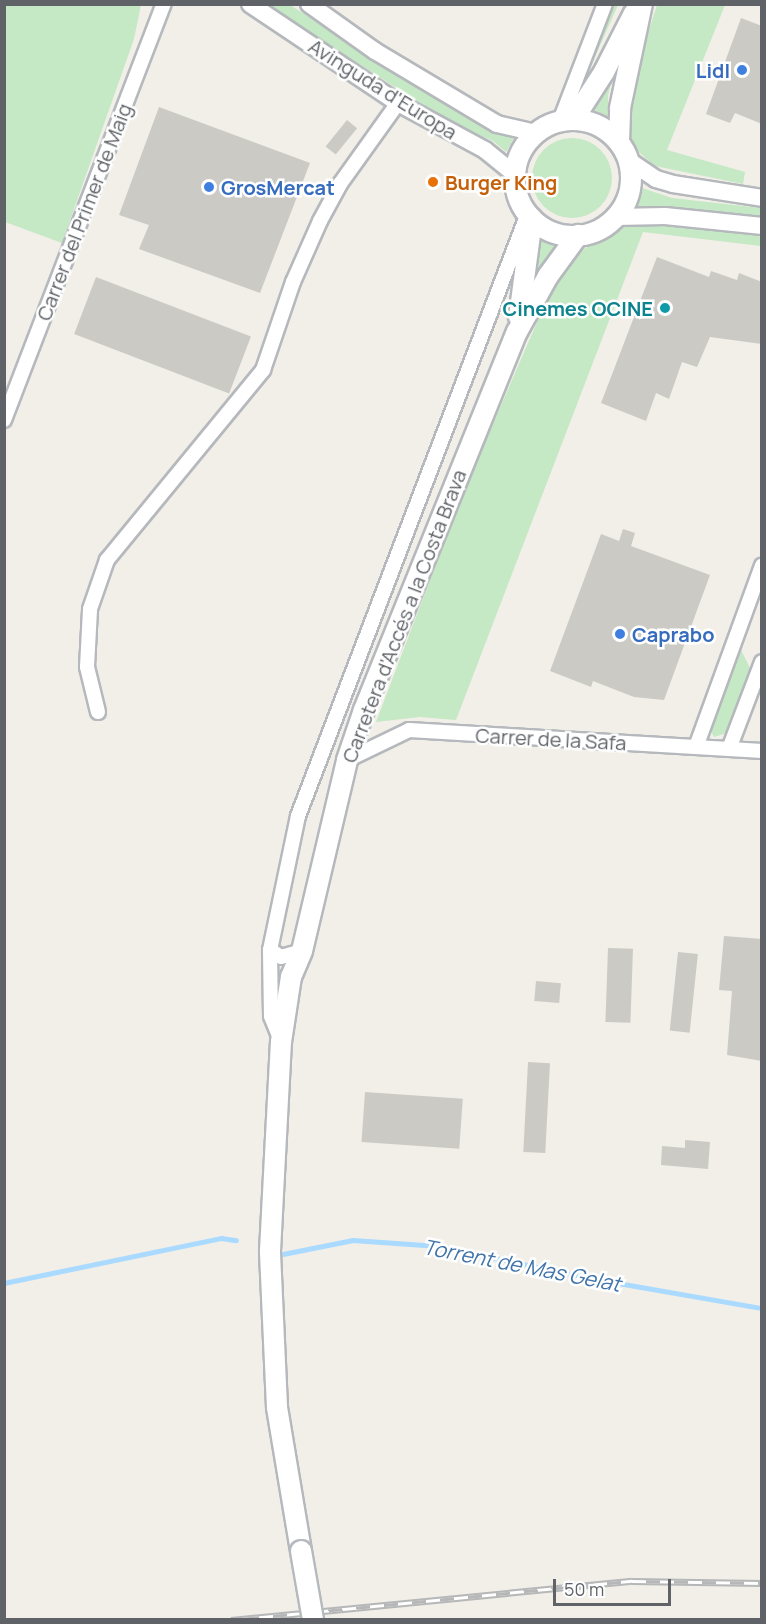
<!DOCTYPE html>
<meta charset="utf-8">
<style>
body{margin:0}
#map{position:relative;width:766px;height:1624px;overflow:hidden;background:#f1efe8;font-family:Manrope,sans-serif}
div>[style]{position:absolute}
.green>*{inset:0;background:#c5e8c5}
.round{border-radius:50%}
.stream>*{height:4.5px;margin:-2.25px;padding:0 2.25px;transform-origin:2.25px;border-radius:2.25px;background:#aadaff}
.building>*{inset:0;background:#cccac5;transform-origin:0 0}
.roads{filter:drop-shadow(2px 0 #b5b8bc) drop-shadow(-2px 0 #b5b8bc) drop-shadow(0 2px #b5b8bc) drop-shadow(0 -2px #b5b8bc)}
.minor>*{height:14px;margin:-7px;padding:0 7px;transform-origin:7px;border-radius:7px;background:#fff}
.tertiary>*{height:16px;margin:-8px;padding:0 8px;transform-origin:8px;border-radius:8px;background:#fff}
.secondary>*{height:20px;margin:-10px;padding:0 10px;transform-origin:10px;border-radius:10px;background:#fff}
.secondary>.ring{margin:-10px;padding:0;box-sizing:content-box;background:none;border:20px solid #fff;border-radius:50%}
.rail>*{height:7px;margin-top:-3.5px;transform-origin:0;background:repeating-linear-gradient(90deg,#fff 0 14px,#b6b7b8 0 28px);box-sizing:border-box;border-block:2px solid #b6b7b8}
.bridges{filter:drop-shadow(2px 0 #b6babf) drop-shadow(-2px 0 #b6babf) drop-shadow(0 2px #b6babf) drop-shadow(0 -2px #b6babf)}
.secondary-bridge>*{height:20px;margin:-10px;padding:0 10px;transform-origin:10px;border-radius:10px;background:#fff}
.dots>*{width:16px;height:16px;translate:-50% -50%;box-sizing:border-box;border:3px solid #fff;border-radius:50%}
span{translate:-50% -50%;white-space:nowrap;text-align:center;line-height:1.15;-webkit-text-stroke:5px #fff;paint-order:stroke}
.shop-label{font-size:20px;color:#366cbe;font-weight:700}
.right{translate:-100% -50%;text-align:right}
.left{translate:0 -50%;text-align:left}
.street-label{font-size:20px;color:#5f6368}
.food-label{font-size:20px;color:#c56008;font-weight:700}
.culture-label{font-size:20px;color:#0d838f;font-weight:700}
.water-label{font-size:21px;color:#4174aa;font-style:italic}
.frame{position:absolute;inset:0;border:6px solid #5f6368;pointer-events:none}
.scale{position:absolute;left:553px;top:1579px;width:118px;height:27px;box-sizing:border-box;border:3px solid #5f6368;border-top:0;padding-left:8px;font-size:18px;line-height:21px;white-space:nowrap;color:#5f6368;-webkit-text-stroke:4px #fff;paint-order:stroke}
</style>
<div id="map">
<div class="green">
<i style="clip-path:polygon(4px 5px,141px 5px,134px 39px,62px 243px,5px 222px)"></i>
<i style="clip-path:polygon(267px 5px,290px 5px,468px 118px,515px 136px,506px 152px,493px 141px,451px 123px)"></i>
<i style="clip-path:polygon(611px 5px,618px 5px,579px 93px,572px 99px)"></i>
<i style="clip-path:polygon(657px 5px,725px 5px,667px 150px,745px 172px,743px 184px,655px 166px,634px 148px,627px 131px,629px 93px)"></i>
<i style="clip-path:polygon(616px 61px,608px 96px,608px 116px,594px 110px)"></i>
<i class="round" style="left:532px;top:138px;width:80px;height:80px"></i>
<i style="clip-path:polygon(639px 187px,672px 198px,761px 208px,761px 219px,633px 212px)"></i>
<i style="clip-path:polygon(636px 220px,761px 232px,761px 246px,643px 232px,456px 720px,420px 717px,376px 722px,464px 491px,557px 276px,572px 257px,624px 222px)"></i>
<i style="clip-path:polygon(537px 238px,555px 246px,538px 274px,534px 273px)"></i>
<i style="clip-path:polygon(739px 646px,750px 668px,727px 733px,714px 737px,708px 726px)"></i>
</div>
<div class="stream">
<i style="left:283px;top:1254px;width:71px;rotate:-11.3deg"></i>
<i style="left:353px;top:1240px;width:85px;rotate:4deg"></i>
<i style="left:438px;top:1246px;width:160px;rotate:11.9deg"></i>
<i style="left:595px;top:1279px;width:169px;rotate:9.9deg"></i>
<i style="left:4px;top:1283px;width:222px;rotate:-11.7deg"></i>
<i style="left:221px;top:1238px;width:15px;rotate:8deg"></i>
</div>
<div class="building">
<i style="clip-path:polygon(741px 18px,762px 26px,762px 124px,735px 113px,730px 123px,706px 114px)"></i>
<i style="clip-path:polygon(159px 107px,310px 163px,260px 293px,139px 249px,149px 225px,119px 215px)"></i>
<i style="left:347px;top:120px;width:13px;height:34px;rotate:39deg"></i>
<i style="clip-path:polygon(657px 257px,709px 277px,711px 271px,737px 280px,739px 273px,762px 282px,762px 344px,710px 337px,697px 367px,682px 362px,669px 399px,656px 393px,646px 421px,601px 403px)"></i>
<i style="left:96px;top:277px;width:166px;height:61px;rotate:21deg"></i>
<i style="clip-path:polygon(623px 529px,635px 533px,631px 546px,710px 575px,664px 700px,634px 697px,593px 681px,591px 687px,550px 671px,601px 534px,619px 541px)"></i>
<i style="clip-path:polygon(724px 936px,762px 939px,762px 1061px,727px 1055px,732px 991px,719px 990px)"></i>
<i style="left:608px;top:948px;width:25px;height:74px;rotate:2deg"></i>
<i style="left:678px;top:952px;width:20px;height:79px;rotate:6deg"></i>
<i style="left:536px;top:981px;width:25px;height:20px;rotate:5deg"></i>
<i style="left:528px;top:1062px;width:22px;height:90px;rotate:3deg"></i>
<i style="left:365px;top:1092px;width:98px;height:50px;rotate:4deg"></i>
<i style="clip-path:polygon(685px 1140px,710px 1142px,708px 1169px,661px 1165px,662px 1146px,685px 1148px)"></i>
</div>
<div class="roads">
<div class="minor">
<i style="left:560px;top:121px;width:125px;rotate:-69deg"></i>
<i style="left:4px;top:420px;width:446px;rotate:-69deg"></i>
<i style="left:98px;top:712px;width:46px;rotate:-103.7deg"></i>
<i style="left:87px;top:667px;width:58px;rotate:-87deg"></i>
<i style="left:90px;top:609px;width:52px;rotate:-70.9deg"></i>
<i style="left:107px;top:560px;width:246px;rotate:-50.6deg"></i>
<i style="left:263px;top:370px;width:93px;rotate:-71.2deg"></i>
<i style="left:293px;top:282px;width:67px;rotate:-66.1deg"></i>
<i style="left:320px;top:221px;width:42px;rotate:-61.6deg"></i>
<i style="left:340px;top:184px;width:100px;rotate:-54.4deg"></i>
<i style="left:696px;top:747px;width:193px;rotate:-70deg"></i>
<i style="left:729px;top:749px;width:93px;rotate:-69.2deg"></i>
<i style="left:347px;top:760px;width:69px;rotate:-25.8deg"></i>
<i style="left:409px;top:730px;width:354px;rotate:3.4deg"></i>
<i style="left:270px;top:950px;width:13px;rotate:32deg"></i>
<i style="left:281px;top:957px;width:22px;rotate:-16deg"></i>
<i style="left:281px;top:1041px;width:27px;rotate:-112deg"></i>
<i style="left:271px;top:1016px;width:66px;rotate:-90.9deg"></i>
<i style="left:270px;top:950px;width:137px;rotate:-78.2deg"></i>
<i style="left:298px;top:816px;width:642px;rotate:-69.11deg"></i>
</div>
<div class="tertiary">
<i style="left:250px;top:4px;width:178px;rotate:33.8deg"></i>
<i style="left:398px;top:103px;width:99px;rotate:28.4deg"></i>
<i style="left:485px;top:150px;width:38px;rotate:39deg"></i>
<i style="left:309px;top:4px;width:81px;rotate:35.5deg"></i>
<i style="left:375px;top:51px;width:142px;rotate:30.9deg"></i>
<i style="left:497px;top:124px;width:40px;rotate:13deg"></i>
<i style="left:628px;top:160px;width:34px;rotate:34deg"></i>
<i style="left:656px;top:179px;width:18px;rotate:16deg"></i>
<i style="left:673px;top:184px;width:90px;rotate:8.9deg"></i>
<i style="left:615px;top:217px;width:50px;rotate:-1.1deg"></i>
<i style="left:665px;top:216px;width:98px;rotate:5.9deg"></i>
</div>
<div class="secondary">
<i style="left:573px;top:120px;width:57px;rotate:-57.1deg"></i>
<i style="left:604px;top:72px;width:66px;rotate:-63deg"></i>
<i class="ring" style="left:515px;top:120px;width:96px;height:96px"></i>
<i style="left:619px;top:142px;width:34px;rotate:-88deg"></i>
<i style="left:620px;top:108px;width:106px;rotate:-78.1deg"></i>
<i style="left:519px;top:317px;width:99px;rotate:-82.4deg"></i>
<i style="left:301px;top:1551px;width:146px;rotate:-99.5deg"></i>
<i style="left:277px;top:1407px;width:156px;rotate:-92.6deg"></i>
<i style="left:270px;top:1251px;width:209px;rotate:-87deg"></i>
<i style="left:281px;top:1042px;width:66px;rotate:-81.3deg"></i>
<i style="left:291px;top:977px;width:28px;rotate:-67deg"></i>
<i style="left:302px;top:951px;width:196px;rotate:-76.7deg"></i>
<i style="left:347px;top:760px;width:53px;rotate:-71.2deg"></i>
<i style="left:364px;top:710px;width:408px;rotate:-68deg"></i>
<i style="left:517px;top:332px;width:64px;rotate:-61deg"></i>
<i style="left:548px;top:276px;width:51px;rotate:-53.8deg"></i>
</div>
</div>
<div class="rail">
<i style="left:231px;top:1620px;width:403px;rotate:-5.6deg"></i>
<i style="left:632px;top:1581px;width:130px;rotate:0.9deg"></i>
</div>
<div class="bridges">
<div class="secondary-bridge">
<i style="left:301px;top:1551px;width:70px;rotate:80.1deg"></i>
</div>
</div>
<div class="dots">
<i style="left:742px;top:70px;background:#3f7fe0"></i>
<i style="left:433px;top:182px;background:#e8710a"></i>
<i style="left:209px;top:187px;background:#3f7fe0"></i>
<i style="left:665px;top:308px;background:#0f9aa8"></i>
<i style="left:620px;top:634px;background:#3f7fe0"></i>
</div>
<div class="shop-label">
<span class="right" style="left:730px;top:70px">Lidl</span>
<span class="left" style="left:221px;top:187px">GrosMercat</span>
<span class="left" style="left:632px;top:634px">Caprabo</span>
</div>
<div class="street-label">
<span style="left:383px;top:89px;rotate:32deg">Avinguda d'Europa</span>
<span style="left:84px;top:212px;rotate:-69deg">Carrer del Primer de Maig</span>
<span style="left:404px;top:616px;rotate:-69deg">Carretera d'Accés a la Costa Brava</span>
<span style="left:551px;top:739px;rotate:3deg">Carrer de la Safa</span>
</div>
<div class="food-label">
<span class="left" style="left:445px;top:182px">Burger King</span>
</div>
<div class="culture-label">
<span class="right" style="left:653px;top:308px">Cinemes OCINE</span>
</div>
<div class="water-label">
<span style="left:522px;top:1265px;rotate:11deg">Torrent de Mas Gelat</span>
</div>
<div class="frame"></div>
<div class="scale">50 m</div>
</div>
